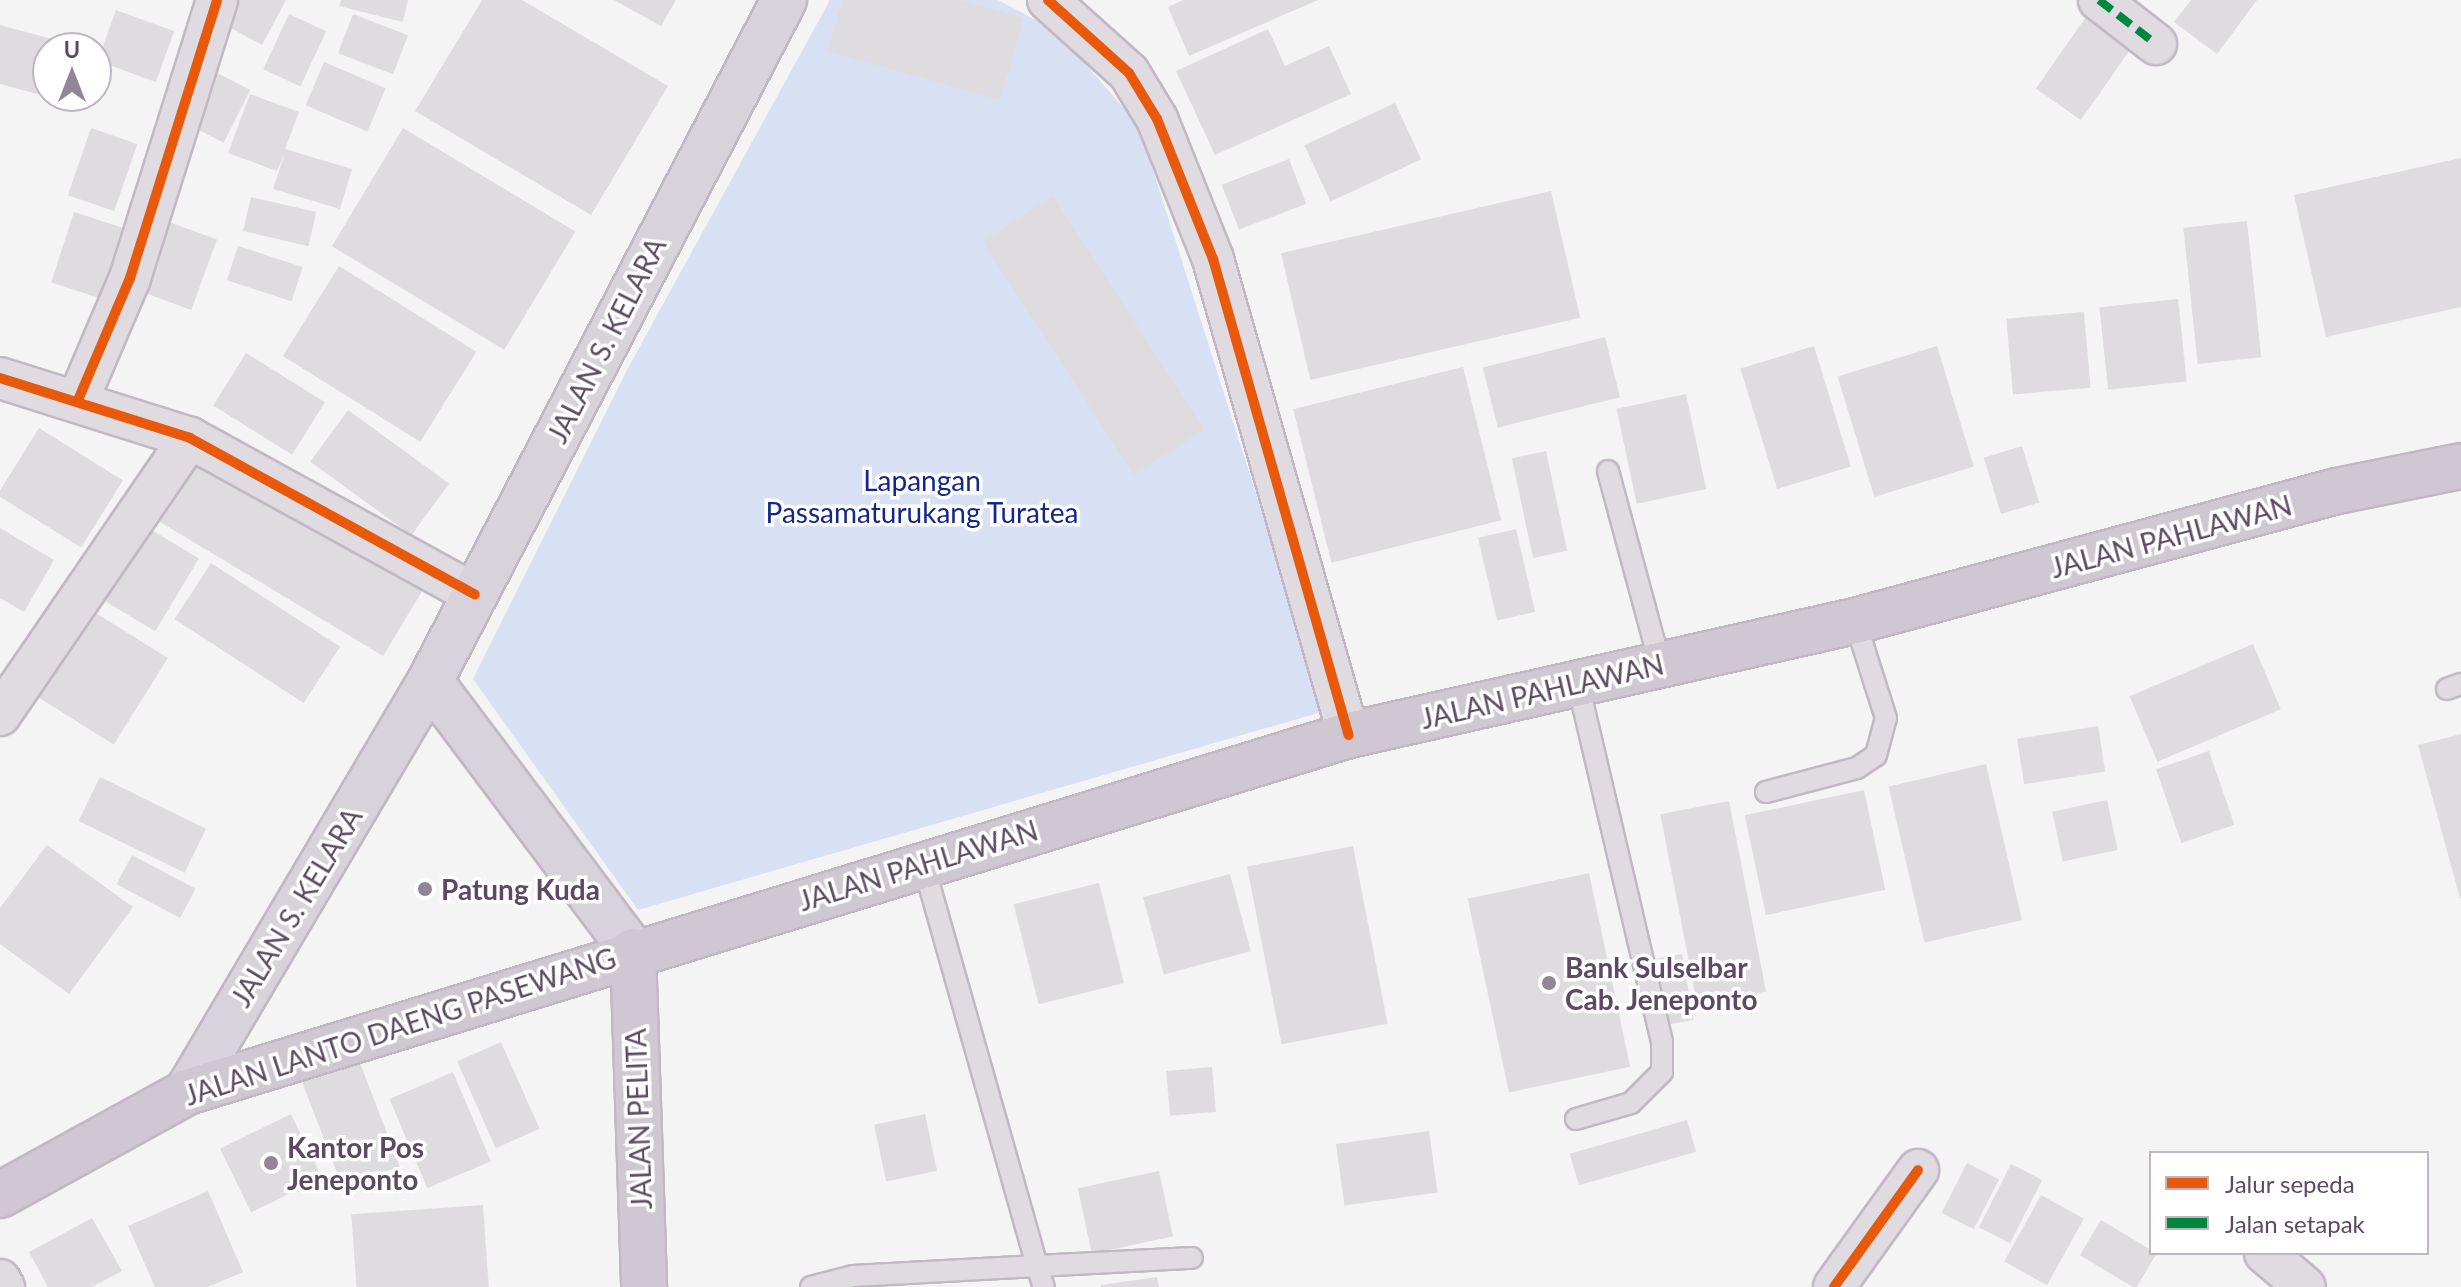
<!DOCTYPE html>
<style>
body{margin:0}
#map{position:relative;width:2461px;height:1287px;overflow:hidden;background:#f4f4f4;font-family:Lato,sans-serif}
div>[style]{position:absolute}
.green>*{inset:0;background:#d8e0f3}
.building>*{inset:0;background:#dfdcdf;transform-origin:0 0}
.roads{filter:drop-shadow(2px 0 #c2b8c4) drop-shadow(-2px 0 #c2b8c4) drop-shadow(0 2px #c2b8c4) drop-shadow(0 -2px #c2b8c4)}
.lane>*{height:20px;margin:-10px;padding:0 10px;transform-origin:10px;border-radius:10px;background:#dfdbe0}
.street>*{height:40px;margin:-20px;padding:0 20px;transform-origin:20px;border-radius:20px;background:#dfdbe0}
.primary>*{height:44px;margin:-22px;padding:0 22px;transform-origin:22px;border-radius:22px;background:#d8d2da}
.highway>*{height:44px;margin:-22px;padding:0 22px;transform-origin:22px;border-radius:22px;background:#cfc7d1}
.quiet>*{height:8px;margin-top:-4px;transform-origin:0;background:repeating-linear-gradient(90deg,#00873e 0 16px,transparent 0 24px)}
.cycleway>*{height:10px;margin:-5px;padding:0 5px;transform-origin:5px;border-radius:5px;background:#e8590c}
.dots>*{width:22px;height:22px;translate:-50% -50%;box-sizing:border-box;border:4px solid #fff;border-radius:50%}
span{translate:-50% -50%;white-space:nowrap;text-align:center;line-height:1.15;-webkit-text-stroke:7px #fff;paint-order:stroke}
.street-label{font-size:28px;color:#5d4962}
.park-label{font-size:28px;color:#132689}
.poi-label{font-size:28px;color:#5d4962;font-weight:700}
.left{translate:0 -50%;text-align:left}
.legend{position:absolute;left:2149px;top:1151px;width:280px;height:104px;box-sizing:border-box;background:#fff;border:2px solid #beb6c0;margin:0;padding:10px 14px;list-style:none;font-size:24px;color:#5d4962}
.legend li{display:flex;align-items:center;gap:16px;height:40px}
.legend b{width:40px;border:2px solid #beb6c0}
.north{position:absolute;left:32px;top:32px;width:80px;height:80px;box-sizing:border-box;background:#fff;border:2px solid #beb6c0;border-radius:50%;rotate:0deg;font-size:22px;font-weight:700;line-height:32px;text-align:center;color:#5d4962}
.north::after{content:'';display:block;margin:auto;width:28px;height:36px;background:#928595;clip-path:polygon(50% 0,100% 100%,50% 72%,0 100%)}
</style>
<div id="map">
<div class="green">
<i style="clip-path:polygon(830px 0,998px 0,1058px 32px,1139px 126px,1325px 711px,638px 910px,473px 679px,628px 368px)"></i>
</div>
<div class="building">
<i style="clip-path:polygon(232px 0,286px 0,262px 45px,220px 22px)"></i>
<i style="clip-path:polygon(341px 0,408px 0,403px 22px,339px 6px)"></i>
<i style="clip-path:polygon(482px 0,522px 0,668px 86px,591px 215px,415px 111px)"></i>
<i style="clip-path:polygon(614px 0,676px 0,661px 26px)"></i>
<i style="clip-path:polygon(842px 0,960px 0,1024px 18px,1000px 100px,828px 51px)"></i>
<i style="clip-path:polygon(1183px 0,1318px 0,1189px 56px,1168px 7px)"></i>
<i style="clip-path:polygon(2191px 0,2257px 0,2217px 54px,2174px 22px)"></i>
<i style="left:116px;top:10px;width:62px;height:54px;rotate:20deg"></i>
<i style="left:289px;top:14px;width:41px;height:61px;rotate:25deg"></i>
<i style="left:353px;top:14px;width:59px;height:42px;rotate:21deg"></i>
<i style="left:2088px;top:14px;width:55px;height:91px;rotate:35deg"></i>
<i style="clip-path:polygon(0 25px,52px 39px,37px 94px,0 84px)"></i>
<i style="clip-path:polygon(1268px 29px,1285px 66px,1329px 46px,1351px 94px,1215px 155px,1176px 71px)"></i>
<i style="left:324px;top:62px;width:67px;height:47px;rotate:23deg"></i>
<i style="left:213px;top:71px;width:42px;height:59px;rotate:27deg"></i>
<i style="clip-path:polygon(250px 94px,299px 112px,285px 149px,352px 169px,340px 209px,273px 189px,285px 153px,277px 171px,228px 153px)"></i>
<i style="left:1395px;top:103px;width:62px;height:100px;rotate:65deg"></i>
<i style="left:91px;top:128px;width:49px;height:71px;rotate:19deg"></i>
<i style="left:403px;top:128px;width:201px;height:138px;rotate:31deg"></i>
<i style="clip-path:polygon(2461px 158px,2461px 307px,2326px 337px,2294px 195px)"></i>
<i style="left:1289px;top:159px;width:48px;height:72px;rotate:69deg"></i>
<i style="left:1551px;top:191px;width:130px;height:277px;rotate:77deg"></i>
<i style="left:1053px;top:196px;width:278px;height:84px;rotate:57deg"></i>
<i style="left:251px;top:197px;width:67px;height:35px;rotate:13deg"></i>
<i style="left:74px;top:212px;width:51px;height:74px;rotate:18deg"></i>
<i style="left:2247px;top:221px;width:137px;height:64px;rotate:84deg"></i>
<i style="left:169px;top:222px;width:51px;height:75px;rotate:20deg"></i>
<i style="left:238px;top:246px;width:68px;height:36px;rotate:18deg"></i>
<i style="left:339px;top:266px;width:162px;height:106px;rotate:32deg"></i>
<i style="left:2178px;top:299px;width:83px;height:79px;rotate:84deg"></i>
<i style="left:2084px;top:312px;width:76px;height:78px;rotate:85deg"></i>
<i style="left:1605px;top:337px;width:62px;height:126px;rotate:76deg"></i>
<i style="left:1814px;top:346px;width:126px;height:77px;rotate:73deg"></i>
<i style="left:1937px;top:346px;width:126px;height:104px;rotate:73deg"></i>
<i style="left:246px;top:353px;width:93px;height:62px;rotate:32deg"></i>
<i style="left:1463px;top:367px;width:158px;height:175px;rotate:76deg"></i>
<i style="left:1686px;top:394px;width:97px;height:71px;rotate:78deg"></i>
<i style="left:348px;top:410px;width:125px;height:64px;rotate:36deg"></i>
<i style="left:39px;top:428px;width:99px;height:79px;rotate:32deg"></i>
<i style="left:2022px;top:446px;width:59px;height:40px;rotate:73deg"></i>
<i style="left:196px;top:449px;width:267px;height:81px;rotate:31deg"></i>
<i style="left:1546px;top:451px;width:102px;height:35px;rotate:78deg"></i>
<i style="left:145px;top:526px;width:63px;height:85px;rotate:31deg"></i>
<i style="clip-path:polygon(0 528px,54px 560px,24px 612px,0 598px)"></i>
<i style="left:1516px;top:529px;width:85px;height:39px;rotate:77deg"></i>
<i style="left:211px;top:563px;width:154px;height:67px;rotate:33deg"></i>
<i style="left:83px;top:605px;width:100px;height:102px;rotate:32deg"></i>
<i style="left:2253px;top:644px;width:71px;height:134px;rotate:67deg"></i>
<i style="left:2098px;top:726px;width:46px;height:82px;rotate:81deg"></i>
<i style="clip-path:polygon(2461px 734px,2461px 898px,2460px 898px,2418px 745px)"></i>
<i style="left:2209px;top:751px;width:78px;height:56px;rotate:71deg"></i>
<i style="left:1986px;top:764px;width:160px;height:100px;rotate:77deg"></i>
<i style="left:100px;top:777px;width:118px;height:49px;rotate:26deg"></i>
<i style="left:1864px;top:790px;width:102px;height:122px;rotate:78deg"></i>
<i style="left:2107px;top:800px;width:51px;height:56px;rotate:78deg"></i>
<i style="left:1729px;top:801px;width:194px;height:70px;rotate:79deg"></i>
<i style="clip-path:polygon(47px 845px,133px 907px,69px 994px,0 944px,0 908px)"></i>
<i style="left:1353px;top:846px;width:181px;height:108px;rotate:79deg"></i>
<i style="left:132px;top:855px;width:72px;height:33px;rotate:28deg"></i>
<i style="left:1589px;top:873px;width:198px;height:124px;rotate:78deg"></i>
<i style="left:1230px;top:874px;width:80px;height:90px;rotate:75deg"></i>
<i style="left:1099px;top:883px;width:103px;height:88px;rotate:76deg"></i>
<i style="left:1682px;top:954px;width:67px;height:33px;rotate:80deg"></i>
<i style="left:352px;top:1042px;width:133px;height:61px;rotate:69deg"></i>
<i style="left:501px;top:1042px;width:95px;height:48px;rotate:66deg"></i>
<i style="left:1212px;top:1067px;width:45px;height:46px;rotate:85deg"></i>
<i style="left:453px;top:1072px;width:97px;height:69px;rotate:67deg"></i>
<i style="left:291px;top:1114px;width:71px;height:79px;rotate:64deg"></i>
<i style="left:925px;top:1114px;width:58px;height:52px;rotate:78deg"></i>
<i style="left:1687px;top:1120px;width:33px;height:122px;rotate:74deg"></i>
<i style="left:1429px;top:1131px;width:62px;height:94px;rotate:82deg"></i>
<i style="left:1967px;top:1163px;width:36px;height:56px;rotate:27deg"></i>
<i style="left:2011px;top:1164px;width:35px;height:71px;rotate:27deg"></i>
<i style="left:1159px;top:1171px;width:67px;height:83px;rotate:78deg"></i>
<i style="clip-path:polygon(208px 1191px,243px 1272px,208px 1287px,155px 1287px,128px 1226px)"></i>
<i style="left:2041px;top:1195px;width:49px;height:76px;rotate:29deg"></i>
<i style="left:483px;top:1205px;width:82px;height:132px;rotate:86deg"></i>
<i style="clip-path:polygon(92px 1218px,122px 1271px,92px 1287px,48px 1287px,29px 1252px)"></i>
<i style="left:2101px;top:1220px;width:65px;height:41px;rotate:31deg"></i>
<i style="clip-path:polygon(1157px 1277px,1159px 1287px,1101px 1287px,1101px 1285px)"></i>
</div>
<div class="roads">
<div class="lane">
<i style="left:1608px;top:471px;width:200px;rotate:74.9deg"></i>
<i style="left:2447px;top:689px;width:15px;rotate:-20deg"></i>
<i style="left:1766px;top:792px;width:94px;rotate:-14.8deg"></i>
<i style="left:1857px;top:768px;width:23px;rotate:-34deg"></i>
<i style="left:1876px;top:755px;width:38px;rotate:-75deg"></i>
<i style="left:1886px;top:718px;width:102px;rotate:-107.7deg"></i>
<i style="left:923px;top:863px;width:419px;rotate:74.2deg"></i>
<i style="left:1037px;top:1266px;width:155px;rotate:-3deg"></i>
<i style="left:1576px;top:1119px;width:57px;rotate:-16.2deg"></i>
<i style="left:1631px;top:1103px;width:44px;rotate:-45deg"></i>
<i style="left:1662px;top:1072px;width:30px;rotate:-90deg"></i>
<i style="left:1662px;top:1042px;width:365px;rotate:-103.2deg"></i>
<i style="left:811px;top:1287px;width:43px;rotate:-14.7deg"></i>
<i style="left:853px;top:1276px;width:184px;rotate:-3.1deg"></i>
<i style="left:1037px;top:1266px;width:22px;rotate:72deg"></i>
</div>
<div class="street">
<i style="left:1048px;top:0;width:109px;rotate:42deg"></i>
<i style="left:1129px;top:73px;width:54px;rotate:58.7deg"></i>
<i style="left:1157px;top:119px;width:151px;rotate:68.2deg"></i>
<i style="left:1213px;top:259px;width:495px;rotate:74.1deg"></i>
<i style="left:2099px;top:0;width:72px;rotate:37.7deg"></i>
<i style="left:0;top:378px;width:199px;rotate:17.5deg"></i>
<i style="left:190px;top:438px;width:325px;rotate:28.8deg"></i>
<i style="left:78px;top:400px;width:133px;rotate:-66.9deg"></i>
<i style="left:130px;top:278px;width:291px;rotate:-72.6deg"></i>
<i style="left:0;top:715px;width:336px;rotate:-55.6deg"></i>
<i style="left:2265px;top:1253px;width:52px;rotate:40.4deg"></i>
<i style="left:0;top:1280px;width:8px;rotate:60deg"></i>
<i style="left:1834px;top:1287px;width:144px;rotate:-54.3deg"></i>
</div>
<div class="primary">
<i style="left:430px;top:681px;width:338px;rotate:53.1deg"></i>
<i style="left:187px;top:1092px;width:477px;rotate:-59.4deg"></i>
<i style="left:430px;top:681px;width:768px;rotate:-62.53deg"></i>
</div>
<div class="highway">
<i style="left:633px;top:951px;width:336px;rotate:88.1deg"></i>
<i style="left:0;top:1195px;width:213px;rotate:-28.8deg"></i>
<i style="left:187px;top:1092px;width:1216px;rotate:-17.08deg"></i>
<i style="left:1349px;top:735px;width:519px;rotate:-12.7deg"></i>
<i style="left:1855px;top:621px;width:499px;rotate:-15.1deg"></i>
<i style="left:2337px;top:491px;width:126px;rotate:-11.4deg"></i>
</div>
</div>
<div class="quiet">
<i style="left:2099px;top:0;width:72px;rotate:37.7deg"></i>
</div>
<div class="cycleway">
<i style="left:1048px;top:0;width:109px;rotate:42deg"></i>
<i style="left:1129px;top:73px;width:54px;rotate:58.7deg"></i>
<i style="left:1157px;top:119px;width:151px;rotate:68.2deg"></i>
<i style="left:1213px;top:259px;width:495px;rotate:74.1deg"></i>
<i style="left:0;top:378px;width:199px;rotate:17.5deg"></i>
<i style="left:190px;top:438px;width:325px;rotate:28.8deg"></i>
<i style="left:78px;top:400px;width:133px;rotate:-66.9deg"></i>
<i style="left:130px;top:278px;width:291px;rotate:-72.6deg"></i>
<i style="left:1834px;top:1287px;width:144px;rotate:-54.3deg"></i>
</div>
<div class="dots">
<i style="left:425px;top:889px;background:#928595"></i>
<i style="left:1549px;top:983px;background:#928595"></i>
<i style="left:271px;top:1163px;background:#928595"></i>
</div>
<div class="street-label">
<span style="left:606px;top:340px;rotate:-63deg">JALAN S. KELARA</span>
<span style="left:2171px;top:536px;rotate:-15deg">JALAN PAHLAWAN</span>
<span style="left:1542px;top:691px;rotate:-13deg">JALAN PAHLAWAN</span>
<span style="left:918px;top:865px;rotate:-17deg">JALAN PAHLAWAN</span>
<span style="left:296px;top:907px;rotate:-59deg">JALAN S. KELARA</span>
<span style="left:400px;top:1026px;rotate:-18deg">JALAN LANTO DAENG PASEWANG</span>
<span style="left:638px;top:1119px;rotate:-92deg">JALAN PELITA</span>
</div>
<div class="park-label">
<span style="left:922px;top:496px">Lapangan<br>Passamaturukang Turatea</span>
</div>
<div class="poi-label">
<span class="left" style="left:441px;top:889px">Patung Kuda</span>
<span class="left" style="left:1565px;top:983px">Bank Sulselbar<br>Cab. Jeneponto</span>
<span class="left" style="left:287px;top:1163px">Kantor Pos<br>Jeneponto</span>
</div>
<ul class="legend">
<li><b style="height:10px;background:#e8590c"></b>Jalur sepeda</li>
<li><b style="height:10px;background:#00873e"></b>Jalan setapak</li>
</ul>
<div class="north">U</div>
</div>
